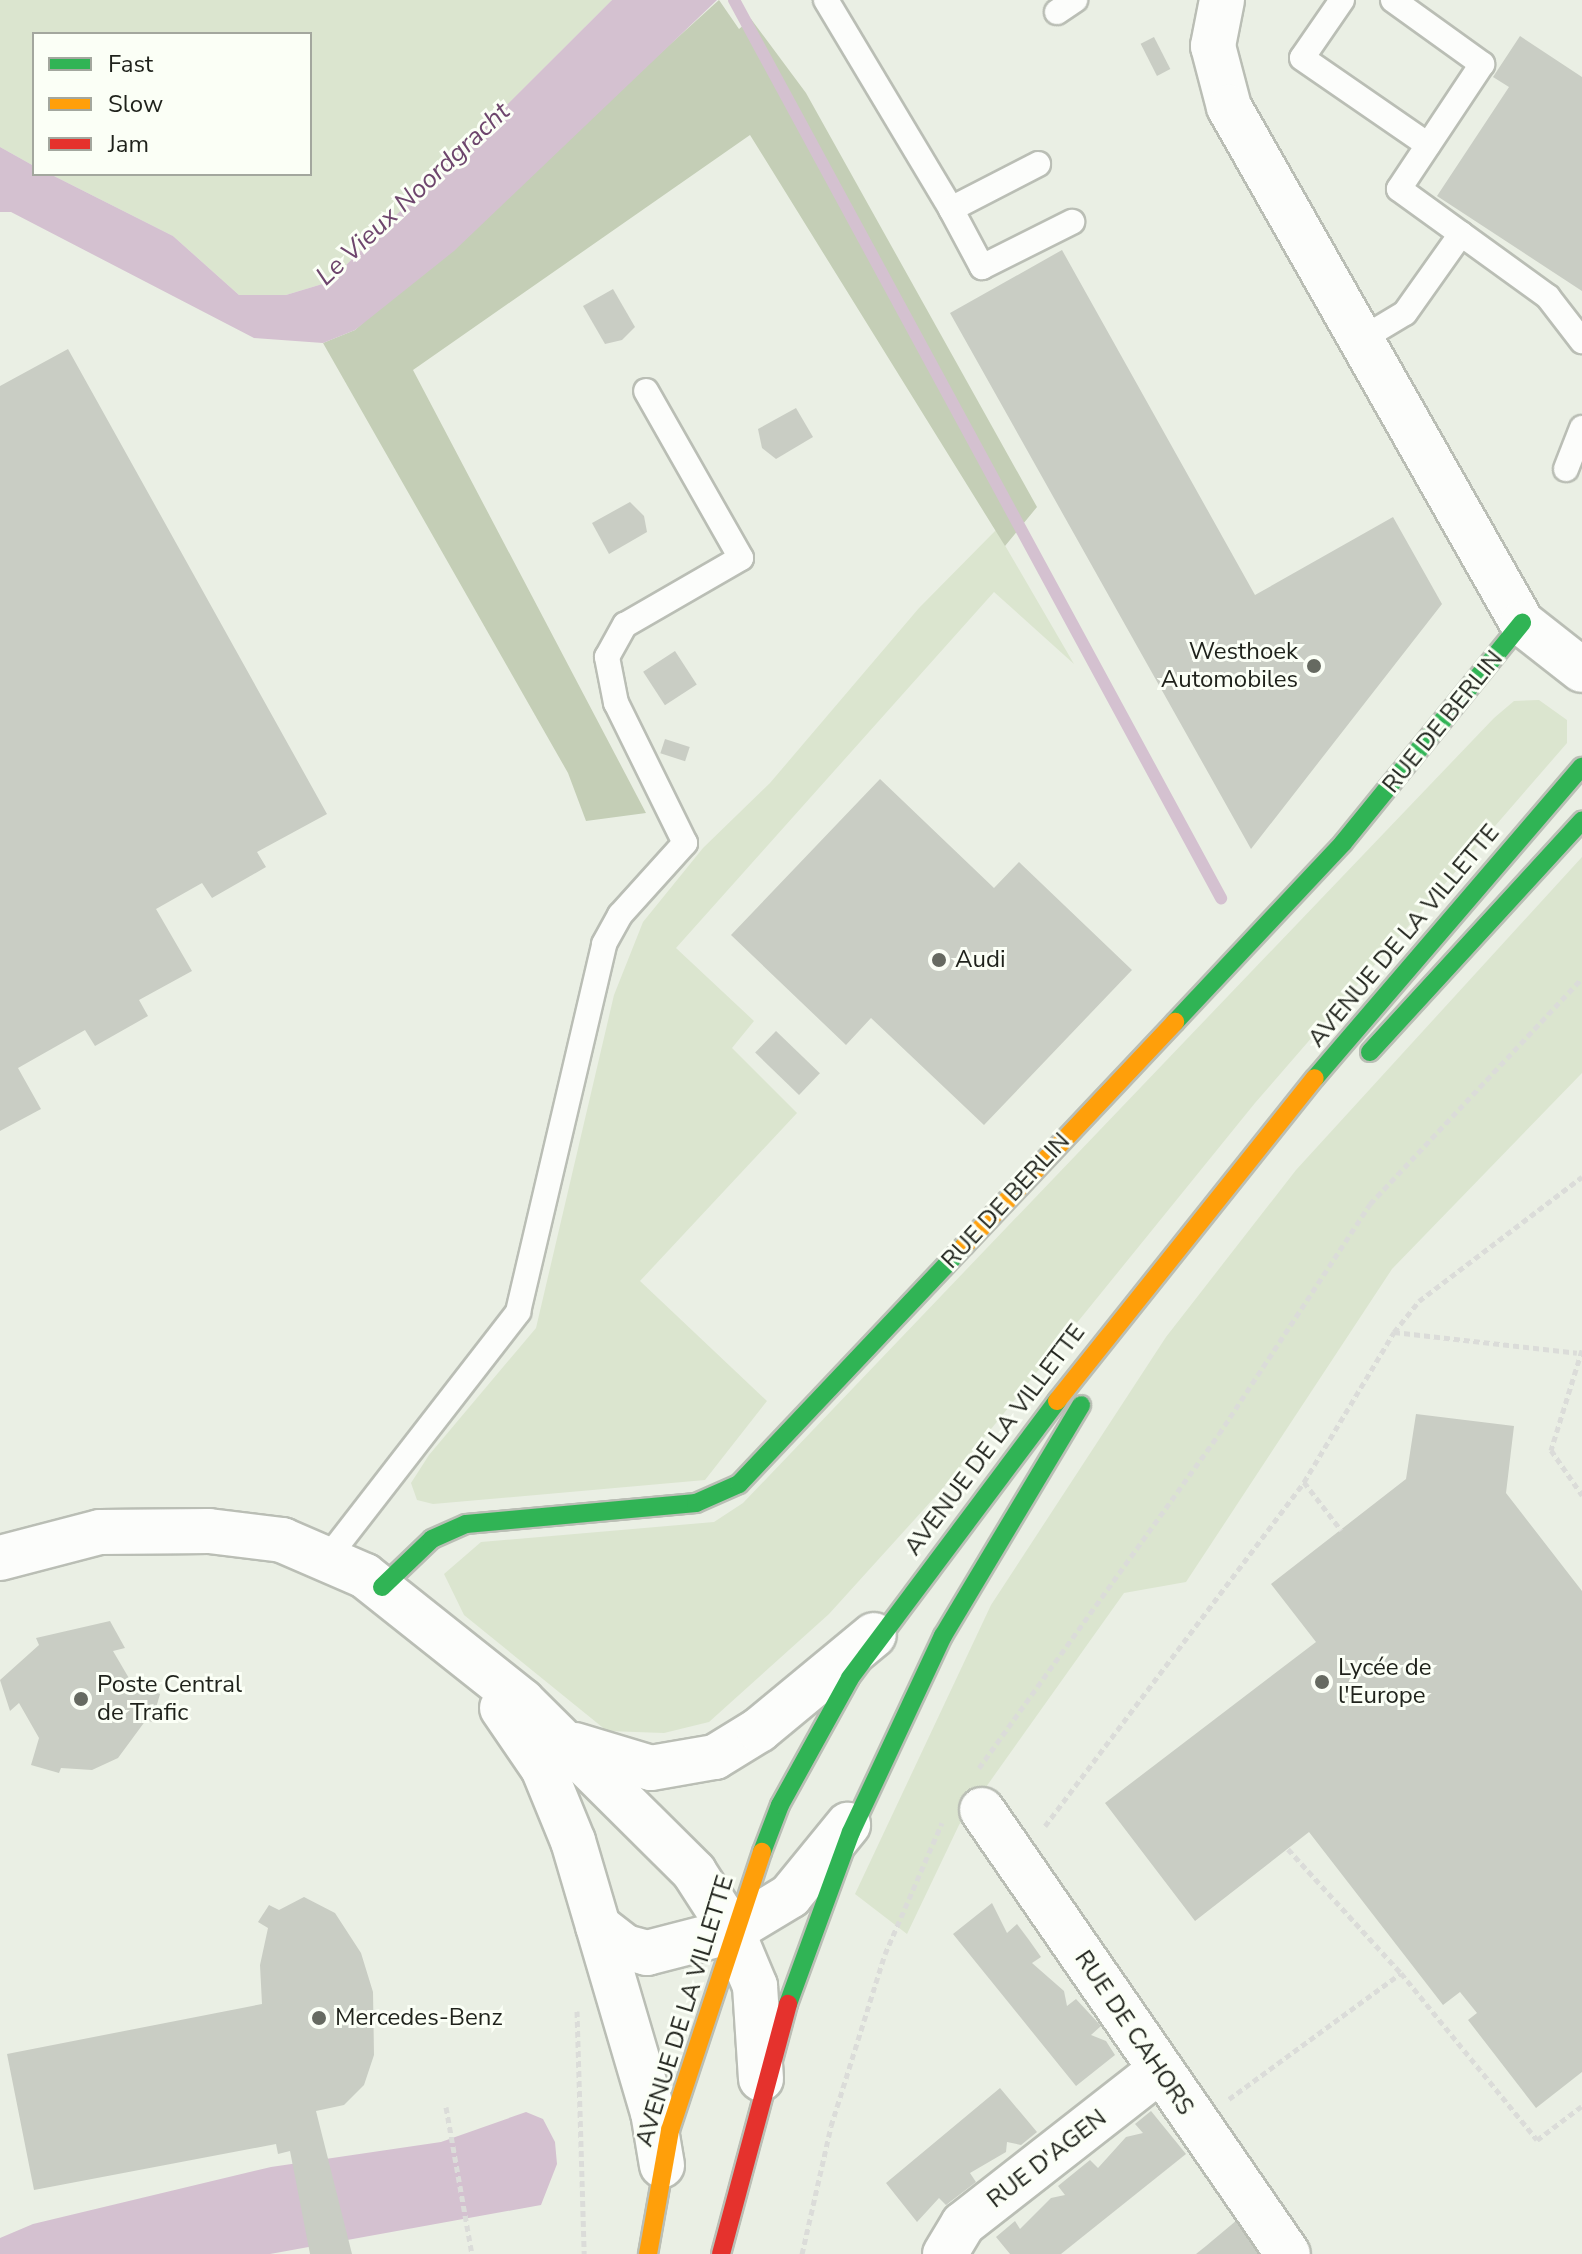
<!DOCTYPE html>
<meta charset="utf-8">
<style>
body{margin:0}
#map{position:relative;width:1582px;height:2254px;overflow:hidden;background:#eaefe4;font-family:"Nunito Sans",sans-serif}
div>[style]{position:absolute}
.green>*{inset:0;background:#dbe5cf}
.forest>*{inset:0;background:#c4ceb6}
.water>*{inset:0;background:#d4c1d0}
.stream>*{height:12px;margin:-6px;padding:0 6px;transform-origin:6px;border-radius:6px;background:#d4c1d0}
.building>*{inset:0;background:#c9cdc4;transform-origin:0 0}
.path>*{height:5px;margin-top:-2.5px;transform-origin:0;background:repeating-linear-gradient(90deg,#dbdcd9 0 6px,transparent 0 10px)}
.roads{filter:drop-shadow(2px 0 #babeb5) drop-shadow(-2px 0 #babeb5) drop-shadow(0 2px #babeb5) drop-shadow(0 -2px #babeb5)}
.lane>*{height:24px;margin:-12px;padding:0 12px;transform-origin:12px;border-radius:12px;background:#fcfdfb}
.street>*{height:44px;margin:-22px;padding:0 22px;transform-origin:22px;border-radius:22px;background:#fcfdfb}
.fast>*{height:18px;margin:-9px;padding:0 9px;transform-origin:9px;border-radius:9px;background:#30b455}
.slow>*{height:18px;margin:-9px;padding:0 9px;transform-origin:9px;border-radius:9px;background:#ff9f0a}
.jam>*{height:18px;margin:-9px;padding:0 9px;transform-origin:9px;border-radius:9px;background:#e5322d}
.dots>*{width:22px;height:22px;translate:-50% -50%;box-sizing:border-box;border:4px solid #fbfff6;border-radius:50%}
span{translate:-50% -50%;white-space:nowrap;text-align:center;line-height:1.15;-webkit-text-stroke:6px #fbfff6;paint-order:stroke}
.poi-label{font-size:24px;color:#1f221b}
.right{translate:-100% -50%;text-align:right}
.left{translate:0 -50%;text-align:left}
.street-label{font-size:24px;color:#1f221b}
.water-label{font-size:26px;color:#6e466d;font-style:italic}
.legend{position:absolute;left:32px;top:32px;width:280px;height:144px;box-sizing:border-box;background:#fbfff6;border:2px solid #a3a79e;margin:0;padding:10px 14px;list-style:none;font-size:24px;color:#1f221b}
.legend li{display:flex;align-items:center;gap:16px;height:40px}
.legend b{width:40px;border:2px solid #a3a79e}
</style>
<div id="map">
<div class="green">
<i style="clip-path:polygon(0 0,612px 0,329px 282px,286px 295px,239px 295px,173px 236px,50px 174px,310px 174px,310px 34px,34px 34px,34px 166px,0 147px)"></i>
<i style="clip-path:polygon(996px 530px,1074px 664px,994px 592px,676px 948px,754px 1021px,732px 1048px,797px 1113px,640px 1281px,767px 1401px,705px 1480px,433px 1504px,417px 1500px,411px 1483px,429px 1455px,536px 1328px,614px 995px,643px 922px,703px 848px,770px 783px,919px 608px)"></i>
<i style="clip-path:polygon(1539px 700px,1567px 720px,1567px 743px,1255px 1103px,944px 1487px,829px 1614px,709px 1722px,664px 1733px,607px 1731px,464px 1615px,444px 1574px,481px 1542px,714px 1522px,743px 1503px,1494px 718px,1514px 701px)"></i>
<i style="clip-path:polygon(1582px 857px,1582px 1073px,1392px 1269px,1186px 1582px,1124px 1593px,959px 1825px,907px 1934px,855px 1894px,991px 1605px,1166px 1337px,1296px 1170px)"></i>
</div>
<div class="forest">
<i style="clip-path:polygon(719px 0,739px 29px,751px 19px,806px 93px,1037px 507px,1005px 546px,750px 135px,413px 370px,646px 813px,586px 821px,568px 773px,323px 343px,355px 330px)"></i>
</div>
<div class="water">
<i style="clip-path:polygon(612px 0,717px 0,454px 251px,355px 330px,323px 343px,254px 338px,11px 212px,0 212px,0 147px,34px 166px,34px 174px,50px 174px,173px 236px,239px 295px,286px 295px,329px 282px)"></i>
<i style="clip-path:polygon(526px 2112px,543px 2119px,555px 2142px,557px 2164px,541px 2205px,270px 2254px,0 2254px,0 2238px,33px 2224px,271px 2167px,441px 2142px)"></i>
</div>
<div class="stream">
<i style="left:734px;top:0;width:1022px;rotate:61.53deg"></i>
</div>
<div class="building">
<i style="clip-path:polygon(1520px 36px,1582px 77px,1582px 291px,1437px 196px,1509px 87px,1493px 77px)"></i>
<i style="left:1154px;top:37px;width:36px;height:15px;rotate:63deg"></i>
<i style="clip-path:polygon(1062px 250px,1255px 595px,1393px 517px,1442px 604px,1251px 849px,950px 313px)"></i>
<i style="clip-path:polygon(613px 289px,635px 327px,622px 340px,605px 344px,583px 306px)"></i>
<i style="clip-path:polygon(68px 349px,327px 814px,257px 852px,266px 867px,212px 898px,202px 883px,156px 909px,192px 971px,139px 1000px,148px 1016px,95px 1046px,85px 1030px,18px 1068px,41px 1109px,0 1131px,0 386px)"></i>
<i style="clip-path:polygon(796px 408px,813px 437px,776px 459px,762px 448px,758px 429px)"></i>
<i style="clip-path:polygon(630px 502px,644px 516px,647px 532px,609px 554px,592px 523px)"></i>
<i style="left:675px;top:651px;width:40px;height:38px;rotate:57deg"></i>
<i style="left:665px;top:739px;width:26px;height:15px;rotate:18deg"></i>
<i style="clip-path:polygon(880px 779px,994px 888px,1019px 862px,1132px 970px,984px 1125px,871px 1018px,846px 1045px,731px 935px)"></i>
<i style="left:776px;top:1031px;width:61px;height:30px;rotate:44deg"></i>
<i style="clip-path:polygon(1416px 1414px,1514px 1426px,1506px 1493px,1582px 1591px,1582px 2072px,1536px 2108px,1468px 2020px,1477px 2013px,1460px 1992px,1443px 2005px,1309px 1832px,1195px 1921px,1105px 1803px,1316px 1642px,1271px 1584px,1406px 1479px)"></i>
<i style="clip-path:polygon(110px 1621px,125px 1648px,113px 1651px,133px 1685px,160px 1694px,152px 1722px,146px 1720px,118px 1758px,92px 1770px,61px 1768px,59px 1773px,31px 1765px,39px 1738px,19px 1703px,10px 1711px,0 1680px,39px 1645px,36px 1638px)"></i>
<i style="clip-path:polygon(304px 1897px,335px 1913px,361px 1953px,373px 1992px,374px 2055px,364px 2085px,344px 2105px,316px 2111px,352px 2254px,310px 2254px,290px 2151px,278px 2154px,276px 2144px,34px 2190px,7px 2054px,262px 2004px,260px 1965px,268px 1928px,258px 1922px,269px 1905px,279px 1910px)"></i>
<i style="clip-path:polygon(992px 1903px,1007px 1933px,1017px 1924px,1029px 1940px,1041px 1957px,1032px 1963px,1064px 1991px,1067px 2006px,1076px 1999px,1101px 2026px,1091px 2035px,1106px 2041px,1115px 2055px,1076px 2086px,953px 1934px)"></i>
<i style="clip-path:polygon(1000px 2088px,1037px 2132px,1021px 2145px,1007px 2142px,1006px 2152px,970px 2173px,976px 2182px,946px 2205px,939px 2198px,917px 2222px,886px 2183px)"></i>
<i style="clip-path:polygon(1151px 2111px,1186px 2154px,1061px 2254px,1010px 2254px,996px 2237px,1015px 2221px,1020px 2229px,1051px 2198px,1065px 2195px,1058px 2186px,1090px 2160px,1098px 2168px,1126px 2137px,1143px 2133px,1135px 2124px)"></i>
<i style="clip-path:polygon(1237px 2220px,1260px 2254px,1196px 2254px,1206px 2246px)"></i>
</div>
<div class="path">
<i style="left:1394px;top:1332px;width:40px;rotate:-51deg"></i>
<i style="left:1419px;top:1301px;width:205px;rotate:-37.3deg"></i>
<i style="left:1582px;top:1350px;width:105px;rotate:107.2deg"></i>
<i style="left:1551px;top:1450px;width:55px;rotate:55.4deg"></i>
<i style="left:1304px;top:1482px;width:61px;rotate:52.4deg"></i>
<i style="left:979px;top:1768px;width:411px;rotate:-54.3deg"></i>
<i style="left:1219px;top:1434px;width:275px;rotate:-56.7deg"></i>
<i style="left:1370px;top:1204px;width:310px;rotate:-46.8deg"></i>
<i style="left:1045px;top:1826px;width:431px;rotate:-53deg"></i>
<i style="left:1304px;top:1482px;width:175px;rotate:-59deg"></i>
<i style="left:1394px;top:1332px;width:184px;rotate:6.5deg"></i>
<i style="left:1288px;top:1849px;width:168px;rotate:47.7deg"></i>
<i style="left:1401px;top:1973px;width:215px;rotate:50.8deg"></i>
<i style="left:1537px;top:2140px;width:56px;rotate:-37.1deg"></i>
<i style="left:577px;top:2011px;width:243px;rotate:88.3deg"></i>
<i style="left:1229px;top:2099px;width:213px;rotate:-36.2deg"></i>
<i style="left:446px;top:2107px;width:149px;rotate:80deg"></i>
<i style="left:802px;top:2254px;width:131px;rotate:-77.2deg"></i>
<i style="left:831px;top:2126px;width:180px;rotate:-72.6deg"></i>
<i style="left:885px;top:1954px;width:143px;rotate:-66.5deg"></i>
</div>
<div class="roads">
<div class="lane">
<i style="left:826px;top:0;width:244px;rotate:59.1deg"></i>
<i style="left:951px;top:209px;width:98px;rotate:-27.3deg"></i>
<i style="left:1342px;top:0;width:70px;rotate:124.6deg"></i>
<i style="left:1302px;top:58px;width:153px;rotate:34.6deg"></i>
<i style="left:1393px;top:0;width:110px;rotate:35.7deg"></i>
<i style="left:1482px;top:64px;width:150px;rotate:123.6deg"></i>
<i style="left:1399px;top:189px;width:184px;rotate:35.9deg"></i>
<i style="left:1548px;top:297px;width:56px;rotate:52.3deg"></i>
<i style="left:1057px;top:12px;width:22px;rotate:-34deg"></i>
<i style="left:951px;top:209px;width:66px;rotate:61.9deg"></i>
<i style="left:982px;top:267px;width:101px;rotate:-26.6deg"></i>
<i style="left:1360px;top:340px;width:52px;rotate:-31deg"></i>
<i style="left:1405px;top:313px;width:97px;rotate:-54.7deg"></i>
<i style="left:1566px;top:469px;width:44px;rotate:-68.7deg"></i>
<i style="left:329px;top:1556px;width:309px;rotate:-52.2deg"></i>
<i style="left:518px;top:1312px;width:378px;rotate:-76.8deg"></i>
<i style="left:604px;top:944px;width:33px;rotate:-61deg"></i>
<i style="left:620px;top:915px;width:97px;rotate:-47.9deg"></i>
<i style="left:685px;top:843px;width:156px;rotate:-116.2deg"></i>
<i style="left:616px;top:703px;width:47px;rotate:-101.1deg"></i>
<i style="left:607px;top:657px;width:37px;rotate:-61deg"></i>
<i style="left:625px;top:625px;width:134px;rotate:-30deg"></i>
<i style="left:741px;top:558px;width:192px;rotate:-119.6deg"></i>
</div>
<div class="street">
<i style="left:1222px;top:0;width:47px;rotate:101.1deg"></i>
<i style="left:1213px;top:46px;width:63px;rotate:75.3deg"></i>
<i style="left:1229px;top:107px;width:593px;rotate:60.41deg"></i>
<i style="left:1522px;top:623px;width:76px;rotate:38.1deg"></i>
<i style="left:0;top:1558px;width:103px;rotate:-14.6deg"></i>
<i style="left:100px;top:1532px;width:109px;rotate:-0.5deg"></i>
<i style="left:209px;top:1531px;width:74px;rotate:7deg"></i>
<i style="left:282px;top:1540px;width:90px;rotate:23.4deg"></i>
<i style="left:365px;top:1576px;width:201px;rotate:38.5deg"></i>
<i style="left:522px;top:1701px;width:243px;rotate:44.8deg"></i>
<i style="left:694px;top:1872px;width:70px;rotate:57.2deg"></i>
<i style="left:732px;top:1931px;width:60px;rotate:67.3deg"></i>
<i style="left:755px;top:1986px;width:93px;rotate:86.3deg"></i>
<i style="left:502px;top:1708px;width:73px;rotate:55.7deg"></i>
<i style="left:543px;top:1768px;width:79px;rotate:67.7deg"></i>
<i style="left:573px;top:1841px;width:283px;rotate:73.6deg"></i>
<i style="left:653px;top:2112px;width:54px;rotate:80.4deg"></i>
<i style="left:575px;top:1745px;width:79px;rotate:16.8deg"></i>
<i style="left:651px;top:1768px;width:65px;rotate:-9.8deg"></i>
<i style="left:715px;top:1757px;width:52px;rotate:-31.5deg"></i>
<i style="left:759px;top:1730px;width:149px;rotate:-39.6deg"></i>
<i style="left:982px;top:1810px;width:539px;rotate:55.43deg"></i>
<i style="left:598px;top:1926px;width:34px;rotate:38deg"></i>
<i style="left:625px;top:1947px;width:23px;rotate:15deg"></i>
<i style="left:647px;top:1953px;width:88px;rotate:-14.5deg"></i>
<i style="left:732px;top:1931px;width:68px;rotate:-31.1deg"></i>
<i style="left:790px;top:1896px;width:92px;rotate:-50.8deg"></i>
<i style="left:945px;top:2254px;width:35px;rotate:-59deg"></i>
<i style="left:963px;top:2224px;width:249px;rotate:-38deg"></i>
</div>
<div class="fast">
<i style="left:1175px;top:1022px;width:245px;rotate:-46.8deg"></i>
<i style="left:1343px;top:843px;width:284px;rotate:-50.9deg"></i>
<i style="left:1370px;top:1052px;width:314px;rotate:-47.5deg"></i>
<i style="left:1315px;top:1078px;width:410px;rotate:-49.4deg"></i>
<i style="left:382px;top:1587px;width:69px;rotate:-43.8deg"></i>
<i style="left:432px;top:1539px;width:37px;rotate:-24deg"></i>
<i style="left:466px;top:1524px;width:231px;rotate:-5.2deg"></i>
<i style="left:696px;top:1503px;width:47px;rotate:-23.8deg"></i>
<i style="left:739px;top:1484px;width:328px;rotate:-46.6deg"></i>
<i style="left:762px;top:1852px;width:50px;rotate:-69deg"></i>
<i style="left:780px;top:1805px;width:145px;rotate:-61.1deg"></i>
<i style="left:850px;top:1678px;width:346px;rotate:-53.2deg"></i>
<i style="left:788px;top:2004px;width:183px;rotate:-69.9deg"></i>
<i style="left:851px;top:1832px;width:217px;rotate:-64.9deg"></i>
<i style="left:943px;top:1636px;width:269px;rotate:-59.1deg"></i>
</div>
<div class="slow">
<i style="left:964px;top:1246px;width:308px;rotate:-46.7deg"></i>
<i style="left:1057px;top:1401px;width:413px;rotate:-51.4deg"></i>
<i style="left:648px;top:2254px;width:126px;rotate:-79.9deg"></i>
<i style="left:670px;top:2130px;width:293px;rotate:-71.7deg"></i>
</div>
<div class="jam">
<i style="left:721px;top:2254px;width:259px;rotate:-75deg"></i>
</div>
</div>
<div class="dots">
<i style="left:1314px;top:666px;background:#666a61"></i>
<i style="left:939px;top:960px;background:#666a61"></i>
<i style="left:1322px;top:1682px;background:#666a61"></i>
<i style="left:81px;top:1699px;background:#666a61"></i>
<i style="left:319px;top:2018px;background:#666a61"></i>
</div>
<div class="poi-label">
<span class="right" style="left:1298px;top:666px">Westhoek<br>Automobiles</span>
<span class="left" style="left:955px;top:960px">Audi</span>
<span class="left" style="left:1338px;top:1682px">Lycée de<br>l'Europe</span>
<span class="left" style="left:97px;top:1699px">Poste Central<br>de Trafic</span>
<span class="left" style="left:335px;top:2018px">Mercedes-Benz</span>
</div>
<div class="street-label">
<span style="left:1443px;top:722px;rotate:-51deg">RUE DE BERLIN</span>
<span style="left:1404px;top:936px;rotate:-50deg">AVENUE DE LA VILLETTE</span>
<span style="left:1006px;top:1201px;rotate:-47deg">RUE DE BERLIN</span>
<span style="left:995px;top:1440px;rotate:-53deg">AVENUE DE LA VILLETTE</span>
<span style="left:685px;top:2011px;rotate:-73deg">AVENUE DE LA VILLETTE</span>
<span style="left:1134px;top:2033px;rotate:56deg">RUE DE CAHORS</span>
<span style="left:1047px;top:2159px;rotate:-38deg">RUE D'AGEN</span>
</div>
<div class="water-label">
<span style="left:413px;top:194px;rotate:-43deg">Le Vieux Noordgracht</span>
</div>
<ul class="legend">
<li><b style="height:10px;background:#30b455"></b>Fast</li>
<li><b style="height:10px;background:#ff9f0a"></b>Slow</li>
<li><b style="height:10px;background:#e5322d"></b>Jam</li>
</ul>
</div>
